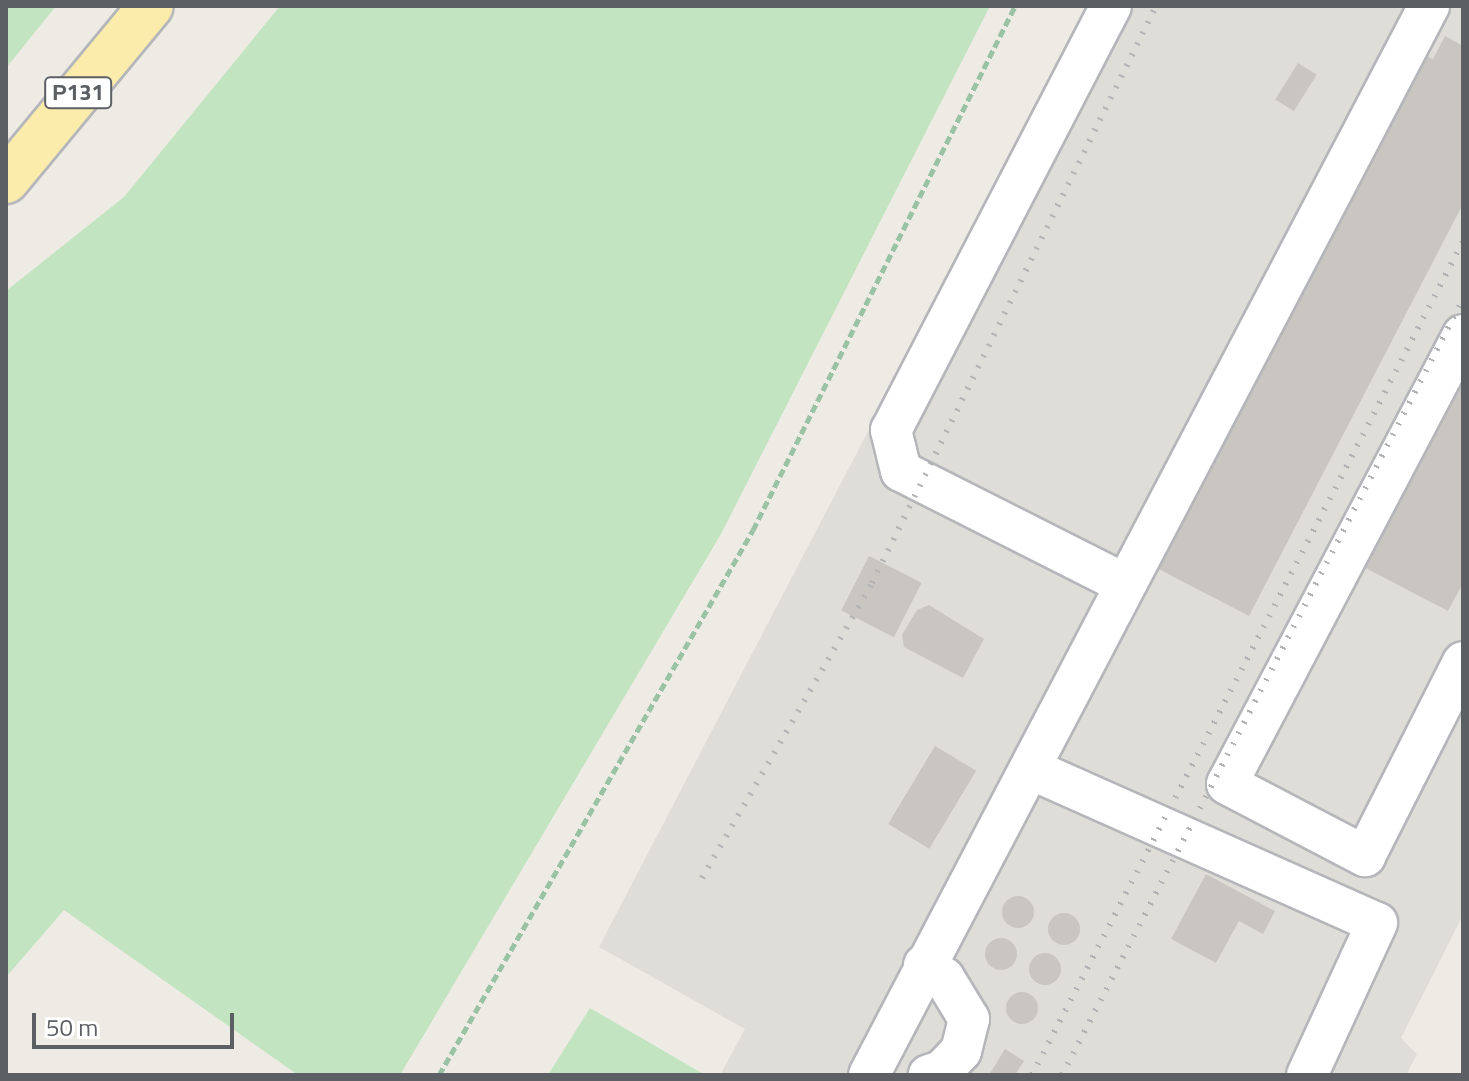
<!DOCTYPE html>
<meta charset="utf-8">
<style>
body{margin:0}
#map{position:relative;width:1469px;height:1081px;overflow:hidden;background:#eeebe4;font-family:"Titillium Web",sans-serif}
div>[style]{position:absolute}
.industrial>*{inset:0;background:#dfddd8}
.green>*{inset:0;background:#c2e4c1}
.building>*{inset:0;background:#c9c6c1;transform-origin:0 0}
.round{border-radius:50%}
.path>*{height:5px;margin-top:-2.5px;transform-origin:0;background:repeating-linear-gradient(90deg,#99c3a4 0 8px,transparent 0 12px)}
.roads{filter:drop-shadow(2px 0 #b4b6ba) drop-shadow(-2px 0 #b4b6ba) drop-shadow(0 2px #b4b6ba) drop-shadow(0 -2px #b4b6ba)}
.minor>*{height:40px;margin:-20px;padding:0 20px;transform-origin:20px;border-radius:20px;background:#fff}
.major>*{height:44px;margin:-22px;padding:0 22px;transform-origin:22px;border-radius:22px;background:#fbecab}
.rail>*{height:6px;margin-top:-3px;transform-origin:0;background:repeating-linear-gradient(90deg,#b2b3b4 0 2px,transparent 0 12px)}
span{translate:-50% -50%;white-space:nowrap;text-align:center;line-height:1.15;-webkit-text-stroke:6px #fff;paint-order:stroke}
.shield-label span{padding:2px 6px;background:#fff;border:2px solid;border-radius:6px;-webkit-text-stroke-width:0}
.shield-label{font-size:22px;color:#5c5f64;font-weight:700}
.frame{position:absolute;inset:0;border:8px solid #5c5f64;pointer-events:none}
.scale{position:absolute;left:32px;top:1013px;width:202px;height:36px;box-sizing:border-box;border:4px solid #5c5f64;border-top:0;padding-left:10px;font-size:24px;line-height:28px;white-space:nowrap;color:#5c5f64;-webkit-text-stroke:6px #fff;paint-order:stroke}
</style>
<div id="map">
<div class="industrial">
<i style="clip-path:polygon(1090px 6px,1463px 6px,1463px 915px,1401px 1038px,1417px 1054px,1406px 1075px,720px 1075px,745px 1029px,599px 947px)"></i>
</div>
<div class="green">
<i style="clip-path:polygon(6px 6px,56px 6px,6px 68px)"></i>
<i style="clip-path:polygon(280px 6px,990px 6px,721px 534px,400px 1075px,298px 1075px,64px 910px,6px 977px,6px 291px,124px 197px)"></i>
<i style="clip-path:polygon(590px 1008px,705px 1075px,548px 1075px)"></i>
</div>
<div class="building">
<i style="clip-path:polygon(1445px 36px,1463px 46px,1463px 204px,1249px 616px,1149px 564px,1416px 51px,1433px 59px)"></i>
<i style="left:1298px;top:63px;width:22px;height:43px;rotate:32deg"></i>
<i style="clip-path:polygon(1463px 349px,1463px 583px,1448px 611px,1352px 561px)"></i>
<i style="left:869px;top:556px;width:59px;height:61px;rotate:27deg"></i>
<i style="clip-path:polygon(929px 605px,984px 639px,963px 678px,904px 647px,902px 635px,917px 610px)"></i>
<i style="left:935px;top:746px;width:48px;height:91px;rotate:31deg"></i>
<i style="clip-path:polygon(1206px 874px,1275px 911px,1263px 934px,1239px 921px,1216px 963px,1171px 939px)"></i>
<i class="round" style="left:1002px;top:896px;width:32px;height:32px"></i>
<i class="round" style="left:1048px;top:913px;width:32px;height:32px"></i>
<i class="round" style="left:985px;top:938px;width:32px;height:32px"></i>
<i class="round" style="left:1029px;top:953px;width:32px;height:32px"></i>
<i class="round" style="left:1006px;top:992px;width:32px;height:32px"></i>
<i style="clip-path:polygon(1005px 1049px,1024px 1061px,1015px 1075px,989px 1075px)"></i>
</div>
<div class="path">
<i style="left:439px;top:1075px;width:629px;rotate:-60.05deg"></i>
<i style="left:753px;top:530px;width:586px;rotate:-63.43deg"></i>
</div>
<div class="roads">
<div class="minor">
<i style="left:1111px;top:6px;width:478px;rotate:117.4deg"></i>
<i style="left:891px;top:430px;width:42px;rotate:76.3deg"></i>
<i style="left:901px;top:471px;width:251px;rotate:26.8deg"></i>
<i style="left:1463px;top:335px;width:507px;rotate:117.73deg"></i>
<i style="left:1227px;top:784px;width:156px;rotate:27.6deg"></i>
<i style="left:1365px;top:856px;width:217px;rotate:-63.2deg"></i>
<i style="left:1033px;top:770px;width:376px;rotate:24deg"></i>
<i style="left:1377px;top:923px;width:167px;rotate:114.7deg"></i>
<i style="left:924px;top:965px;width:24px;rotate:33deg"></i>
<i style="left:944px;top:978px;width:48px;rotate:58.6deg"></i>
<i style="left:969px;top:1019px;width:33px;rotate:104deg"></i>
<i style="left:961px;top:1051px;width:28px;rotate:134deg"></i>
<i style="left:942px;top:1071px;width:14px;rotate:163deg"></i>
<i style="left:869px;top:1075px;width:1207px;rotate:-62.35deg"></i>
</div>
<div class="major">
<i style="left:6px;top:181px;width:227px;rotate:-50.4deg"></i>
</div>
</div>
<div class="rail">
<i style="left:702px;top:878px;width:340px;rotate:-60deg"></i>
<i style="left:872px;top:583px;width:643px;rotate:-63.79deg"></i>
<i style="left:1032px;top:1075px;width:939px;rotate:-62.67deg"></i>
<i style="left:1062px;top:1075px;width:873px;rotate:-62.67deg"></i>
</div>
<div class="shield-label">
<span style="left:78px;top:93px">Р131</span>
</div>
<div class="frame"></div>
<div class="scale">50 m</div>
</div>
